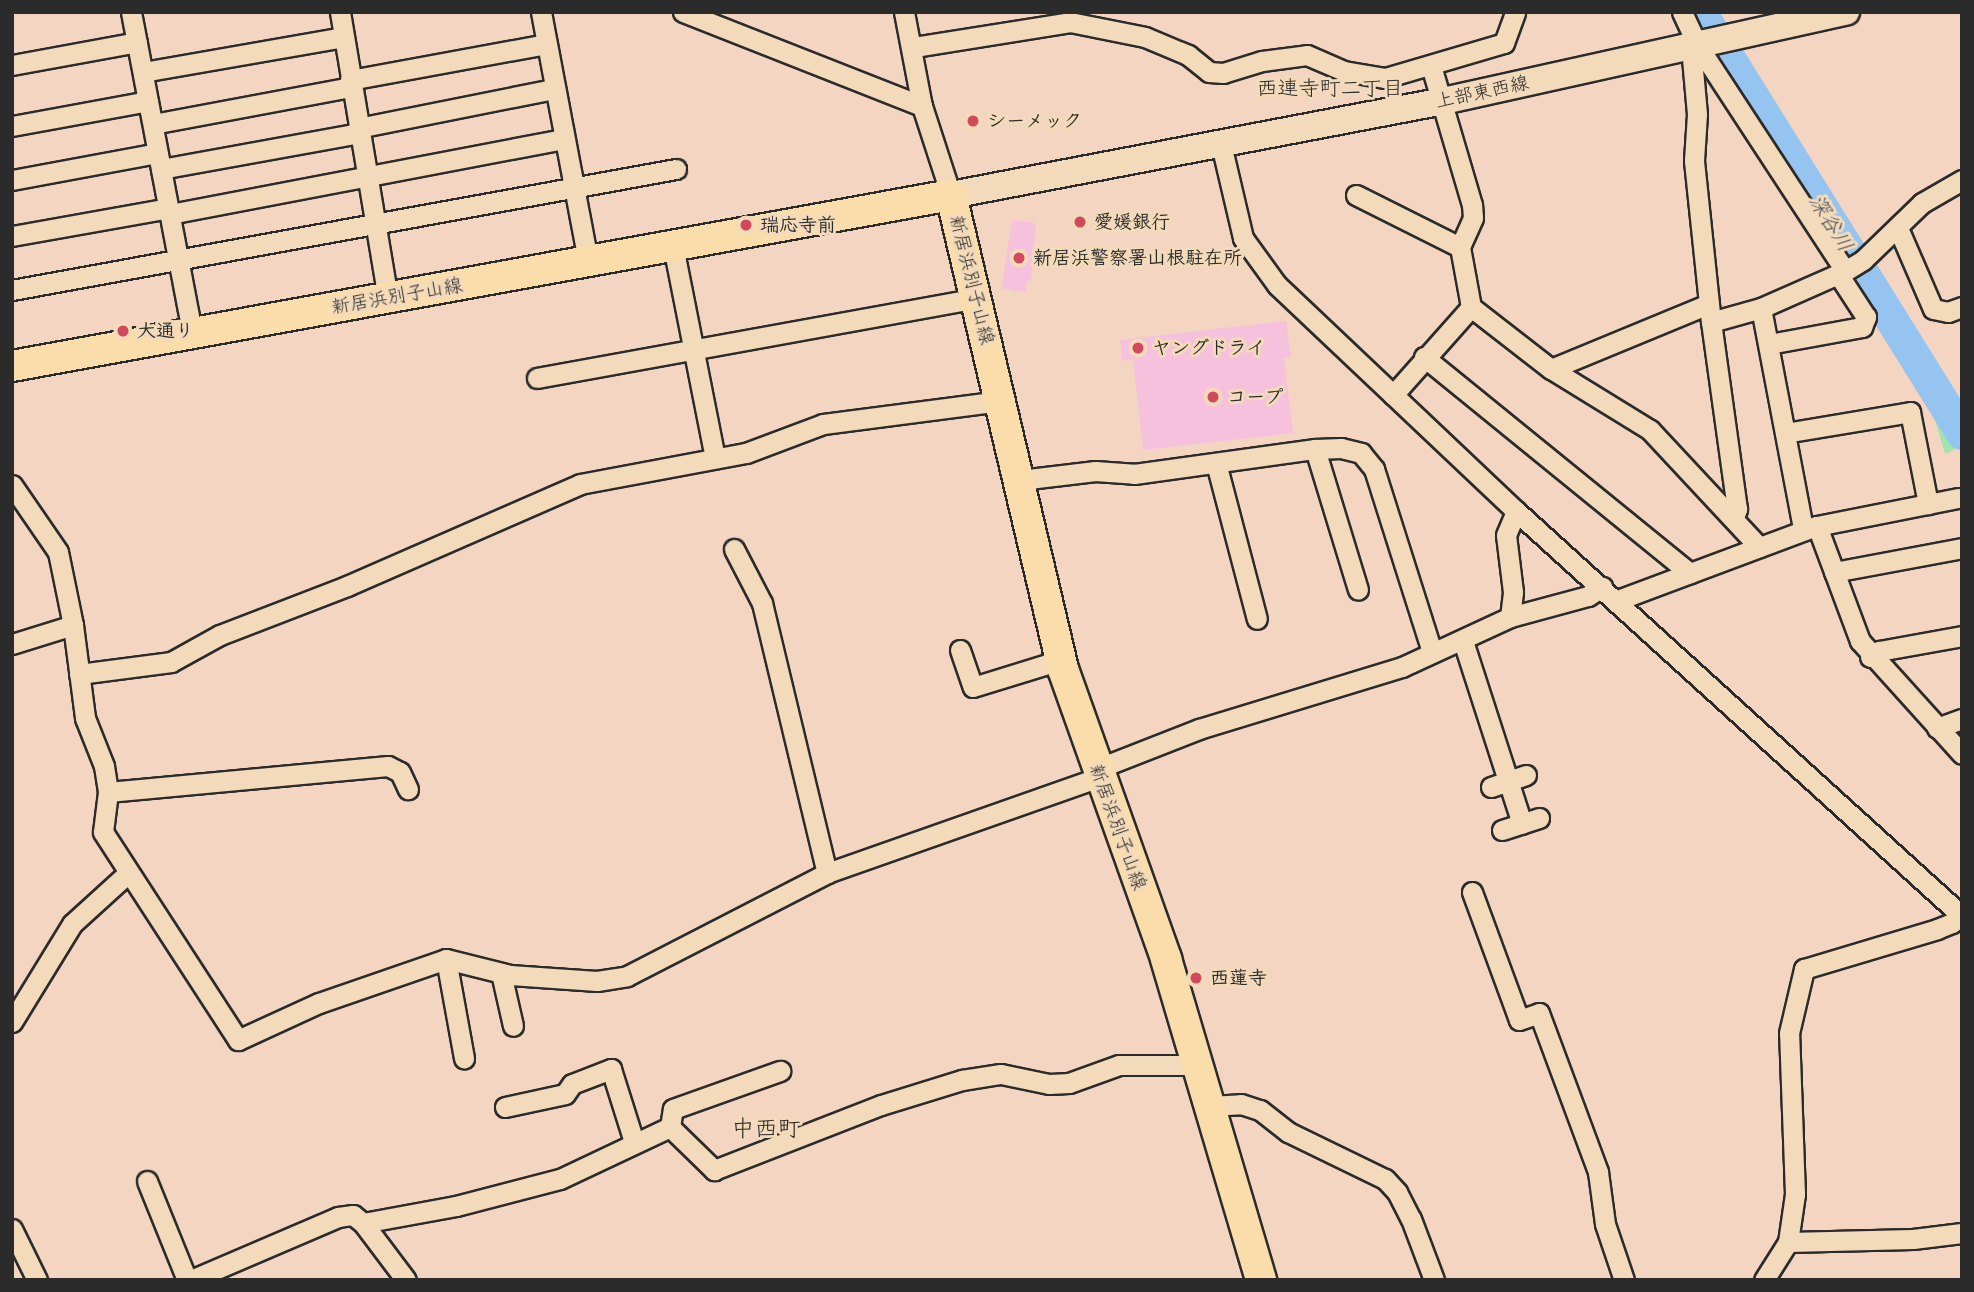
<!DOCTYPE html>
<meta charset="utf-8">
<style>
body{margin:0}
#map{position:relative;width:1974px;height:1292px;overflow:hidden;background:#f4d5c1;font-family:Delius,"Klee One",sans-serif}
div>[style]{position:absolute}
.green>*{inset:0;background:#a2e4ad}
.river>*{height:33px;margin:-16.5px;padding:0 16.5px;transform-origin:16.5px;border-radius:16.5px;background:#95c4f0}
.building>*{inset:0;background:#f6c1dd}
.roads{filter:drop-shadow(2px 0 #2b2b2b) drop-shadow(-2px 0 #2b2b2b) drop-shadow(0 2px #2b2b2b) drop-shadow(0 -2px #2b2b2b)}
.street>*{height:19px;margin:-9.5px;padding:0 9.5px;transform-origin:9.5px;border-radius:9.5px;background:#f3daba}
.secondary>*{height:26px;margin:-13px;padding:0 13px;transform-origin:13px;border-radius:13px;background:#f3daba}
.primary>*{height:30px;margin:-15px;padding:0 15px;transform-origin:15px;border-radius:15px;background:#faddab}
.dots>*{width:19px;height:19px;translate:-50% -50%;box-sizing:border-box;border:4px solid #f3daba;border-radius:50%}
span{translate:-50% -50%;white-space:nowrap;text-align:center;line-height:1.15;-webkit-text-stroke:6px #f3daba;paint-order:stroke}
.street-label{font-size:19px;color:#2b2b2b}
.poi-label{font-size:19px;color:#2b2b2b;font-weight:700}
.left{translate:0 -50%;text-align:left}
.neighbourhood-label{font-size:21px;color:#2b2b2b}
.water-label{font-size:21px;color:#404a52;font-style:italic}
.quarter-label{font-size:23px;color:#2b2b2b}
.frame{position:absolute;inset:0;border:14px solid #2b2b2b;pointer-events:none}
</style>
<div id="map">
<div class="green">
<i style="clip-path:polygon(1932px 409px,1962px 442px,1962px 446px,1945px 454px)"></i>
</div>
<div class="river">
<i style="left:1700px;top:12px;width:496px;rotate:58.1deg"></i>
</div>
<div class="building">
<i style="clip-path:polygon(1012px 220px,1036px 223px,1031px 281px,1027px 280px,1026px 292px,1004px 289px,1002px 285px)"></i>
<i style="clip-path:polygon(1286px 321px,1291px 357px,1284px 358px,1293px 433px,1143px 450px,1133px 359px,1122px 361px,1120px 340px)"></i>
</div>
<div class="roads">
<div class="street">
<i style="left:131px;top:12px;width:327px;rotate:79.2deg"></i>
<i style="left:340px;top:12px;width:290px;rotate:80.5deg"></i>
<i style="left:541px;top:12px;width:253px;rotate:79.3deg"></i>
<i style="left:683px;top:12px;width:257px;rotate:21.5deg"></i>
<i style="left:904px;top:12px;width:96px;rotate:79.2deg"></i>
<i style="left:922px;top:106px;width:94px;rotate:72deg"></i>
<i style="left:1682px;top:12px;width:38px;rotate:65deg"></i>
<i style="left:1698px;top:46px;width:269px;rotate:56.8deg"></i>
<i style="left:1845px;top:271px;width:21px;rotate:-31deg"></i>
<i style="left:1863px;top:260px;width:82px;rotate:-44deg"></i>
<i style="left:1922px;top:203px;width:46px;rotate:-29.9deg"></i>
<i style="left:914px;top:47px;width:158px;rotate:-9.1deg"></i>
<i style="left:1070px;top:22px;width:76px;rotate:11.3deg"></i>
<i style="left:1145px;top:37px;width:47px;rotate:22.7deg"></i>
<i style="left:1188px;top:55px;width:27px;rotate:39deg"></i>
<i style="left:1209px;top:72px;width:14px;rotate:4deg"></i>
<i style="left:1223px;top:73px;width:41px;rotate:-17.1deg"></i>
<i style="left:1262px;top:61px;width:45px;rotate:-7.6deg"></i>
<i style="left:1307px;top:55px;width:40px;rotate:23.4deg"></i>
<i style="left:1344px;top:71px;width:42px;rotate:9.7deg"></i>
<i style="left:1385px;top:78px;width:124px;rotate:-16.4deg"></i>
<i style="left:1504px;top:43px;width:33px;rotate:-70deg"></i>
<i style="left:1691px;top:47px;width:67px;rotate:84.9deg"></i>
<i style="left:1697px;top:114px;width:47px;rotate:93.7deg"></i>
<i style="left:1694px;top:161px;width:162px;rotate:84deg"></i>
<i style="left:12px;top:65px;width:127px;rotate:-10.4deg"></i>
<i style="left:143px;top:72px;width:203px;rotate:-9.9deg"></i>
<i style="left:350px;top:80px;width:199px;rotate:-10.4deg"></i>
<i style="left:153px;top:124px;width:201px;rotate:-10.6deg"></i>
<i style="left:12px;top:126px;width:138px;rotate:-10.4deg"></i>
<i style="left:358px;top:128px;width:200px;rotate:-11.3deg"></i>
<i style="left:1221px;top:144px;width:97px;rotate:76.8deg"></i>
<i style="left:1243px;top:238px;width:58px;rotate:54.1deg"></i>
<i style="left:1277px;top:285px;width:329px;rotate:43.4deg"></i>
<i style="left:1516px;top:511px;width:602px;rotate:42.24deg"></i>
<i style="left:161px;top:169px;width:201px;rotate:-10.3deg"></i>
<i style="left:12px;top:180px;width:148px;rotate:-10.5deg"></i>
<i style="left:1356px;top:195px;width:116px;rotate:26.6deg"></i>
<i style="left:1460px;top:247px;width:32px;rotate:-66deg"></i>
<i style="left:1473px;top:218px;width:13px;rotate:-94deg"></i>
<i style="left:1472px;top:205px;width:145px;rotate:-106.4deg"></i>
<i style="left:170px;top:214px;width:400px;rotate:-10.8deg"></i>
<i style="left:1898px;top:228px;width:88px;rotate:66.6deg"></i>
<i style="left:1933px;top:309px;width:15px;rotate:11deg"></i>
<i style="left:1948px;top:312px;width:15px;rotate:-20deg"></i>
<i style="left:12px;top:236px;width:159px;rotate:-10.1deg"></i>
<i style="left:673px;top:246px;width:216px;rotate:78.8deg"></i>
<i style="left:12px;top:290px;width:675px;rotate:-10.33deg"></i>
<i style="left:1471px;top:307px;width:101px;rotate:37.8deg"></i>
<i style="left:1551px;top:369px;width:116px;rotate:31.6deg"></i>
<i style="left:1650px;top:430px;width:160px;rotate:47deg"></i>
<i style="left:1761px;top:308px;width:225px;rotate:79.2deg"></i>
<i style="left:1769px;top:344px;width:95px;rotate:-10.4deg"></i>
<i style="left:1862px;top:327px;width:11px;rotate:-68deg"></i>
<i style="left:1866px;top:317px;width:51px;rotate:-123.1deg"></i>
<i style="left:1838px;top:274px;width:8px;rotate:-23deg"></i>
<i style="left:1424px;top:357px;width:343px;rotate:39.1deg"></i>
<i style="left:1551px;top:369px;width:171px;rotate:-22.4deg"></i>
<i style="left:537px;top:378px;width:446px;rotate:-10.3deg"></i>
<i style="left:1393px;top:395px;width:118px;rotate:-48.4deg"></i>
<i style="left:1471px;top:307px;width:61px;rotate:-100.4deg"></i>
<i style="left:1785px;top:433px;width:127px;rotate:-9.5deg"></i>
<i style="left:1910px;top:412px;width:94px;rotate:78.9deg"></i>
<i style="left:1315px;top:449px;width:147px;rotate:73deg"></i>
<i style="left:1216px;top:463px;width:161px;rotate:75.3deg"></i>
<i style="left:1020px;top:480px;width:76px;rotate:-6.8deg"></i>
<i style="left:1095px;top:471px;width:39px;rotate:4deg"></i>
<i style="left:1134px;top:474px;width:183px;rotate:-7.9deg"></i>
<i style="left:1315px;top:449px;width:26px;rotate:-2deg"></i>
<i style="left:1341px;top:448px;width:21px;rotate:14deg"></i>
<i style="left:1361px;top:453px;width:21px;rotate:51deg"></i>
<i style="left:1374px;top:469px;width:192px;rotate:72.4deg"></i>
<i style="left:12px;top:485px;width:81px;rotate:55.5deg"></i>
<i style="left:58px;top:552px;width:75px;rotate:78.4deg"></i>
<i style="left:73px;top:625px;width:94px;rotate:82.6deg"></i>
<i style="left:85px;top:718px;width:52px;rotate:68.4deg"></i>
<i style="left:104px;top:766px;width:26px;rotate:81deg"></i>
<i style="left:108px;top:792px;width:40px;rotate:97.1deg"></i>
<i style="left:103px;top:832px;width:248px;rotate:57deg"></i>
<i style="left:238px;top:1040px;width:89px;rotate:-24.6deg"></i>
<i style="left:319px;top:1003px;width:134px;rotate:-19.1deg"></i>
<i style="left:446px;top:959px;width:66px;rotate:14deg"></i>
<i style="left:510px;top:975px;width:87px;rotate:3.9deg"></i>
<i style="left:597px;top:981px;width:30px;rotate:-9deg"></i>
<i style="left:627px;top:976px;width:225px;rotate:-27.2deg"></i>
<i style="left:827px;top:873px;width:289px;rotate:-19.4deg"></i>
<i style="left:1958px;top:498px;width:144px;rotate:168.8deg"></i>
<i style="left:1817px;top:526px;width:123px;rotate:69.5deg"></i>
<i style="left:1860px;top:641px;width:152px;rotate:47.9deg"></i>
<i style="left:1734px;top:517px;width:9px;rotate:-69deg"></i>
<i style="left:1737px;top:509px;width:189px;rotate:-97.9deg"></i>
<i style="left:1711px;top:322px;width:52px;rotate:-15.6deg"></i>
<i style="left:1761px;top:308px;width:84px;rotate:-23.8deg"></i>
<i style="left:734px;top:549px;width:61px;rotate:62.6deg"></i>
<i style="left:762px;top:603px;width:278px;rotate:76.5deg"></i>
<i style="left:1834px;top:572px;width:130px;rotate:-10.6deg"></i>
<i style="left:1618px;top:600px;width:211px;rotate:-20.5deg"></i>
<i style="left:1510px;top:617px;width:25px;rotate:-83deg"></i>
<i style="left:1513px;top:592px;width:57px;rotate:-97deg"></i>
<i style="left:1506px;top:535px;width:26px;rotate:-67deg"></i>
<i style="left:1463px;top:641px;width:192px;rotate:72.1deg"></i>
<i style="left:12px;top:644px;width:64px;rotate:-17.3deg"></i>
<i style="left:960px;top:650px;width:39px;rotate:71deg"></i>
<i style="left:973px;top:687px;width:92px;rotate:-17.1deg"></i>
<i style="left:1870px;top:657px;width:11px;rotate:-34deg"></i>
<i style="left:1879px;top:651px;width:84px;rotate:-10.2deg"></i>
<i style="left:79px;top:674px;width:93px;rotate:-7.4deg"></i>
<i style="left:171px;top:662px;width:56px;rotate:-28.9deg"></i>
<i style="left:220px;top:635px;width:136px;rotate:-21.1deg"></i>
<i style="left:347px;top:586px;width:254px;rotate:-23.6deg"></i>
<i style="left:580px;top:484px;width:169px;rotate:-10.6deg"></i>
<i style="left:746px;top:453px;width:82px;rotate:-20.6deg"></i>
<i style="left:823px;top:424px;width:179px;rotate:-7.4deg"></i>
<i style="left:1937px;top:728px;width:27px;rotate:-20deg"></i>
<i style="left:1097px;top:769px;width:110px;rotate:-21.4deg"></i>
<i style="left:1199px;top:729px;width:212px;rotate:-17deg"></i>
<i style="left:1402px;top:667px;width:119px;rotate:-24.8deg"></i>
<i style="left:1510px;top:617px;width:81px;rotate:-15.1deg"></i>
<i style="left:1588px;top:596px;width:17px;rotate:-33deg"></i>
<i style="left:1491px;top:787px;width:37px;rotate:-19deg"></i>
<i style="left:108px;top:792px;width:281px;rotate:-5.3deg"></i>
<i style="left:388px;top:766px;width:13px;rotate:27deg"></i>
<i style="left:400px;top:772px;width:19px;rotate:65deg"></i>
<i style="left:1502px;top:830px;width:39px;rotate:-18deg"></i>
<i style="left:1472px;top:892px;width:136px;rotate:69.8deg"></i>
<i style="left:1519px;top:1020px;width:21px;rotate:-19deg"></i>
<i style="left:1539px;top:1013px;width:170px;rotate:69.6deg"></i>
<i style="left:1598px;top:1172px;width:52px;rotate:82.3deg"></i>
<i style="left:1605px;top:1224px;width:59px;rotate:71.3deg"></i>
<i style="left:446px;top:959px;width:101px;rotate:79.7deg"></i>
<i style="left:501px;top:973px;width:54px;rotate:77.2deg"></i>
<i style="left:12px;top:1022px;width:115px;rotate:-58.5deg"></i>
<i style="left:72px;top:924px;width:74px;rotate:-42.3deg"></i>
<i style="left:1208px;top:1106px;width:33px;rotate:-3deg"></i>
<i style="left:1241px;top:1104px;width:20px;rotate:18deg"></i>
<i style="left:1260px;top:1110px;width:36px;rotate:38deg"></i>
<i style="left:1288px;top:1132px;width:108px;rotate:25.9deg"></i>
<i style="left:1385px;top:1179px;width:18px;rotate:47deg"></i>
<i style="left:1397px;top:1192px;width:30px;rotate:63deg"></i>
<i style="left:1411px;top:1219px;width:65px;rotate:69.3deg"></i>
<i style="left:505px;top:1107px;width:61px;rotate:-12.2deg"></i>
<i style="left:565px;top:1094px;width:12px;rotate:-55deg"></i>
<i style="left:572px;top:1084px;width:42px;rotate:-21deg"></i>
<i style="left:611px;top:1069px;width:77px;rotate:72.5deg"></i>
<i style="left:670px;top:1127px;width:18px;rotate:-81deg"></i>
<i style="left:673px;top:1109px;width:114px;rotate:-19.6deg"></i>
<i style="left:147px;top:1181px;width:107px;rotate:68deg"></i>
<i style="left:363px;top:1223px;width:71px;rotate:53deg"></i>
<i style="left:12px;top:1229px;width:57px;rotate:63.9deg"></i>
<i style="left:1788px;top:1242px;width:125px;rotate:-1.4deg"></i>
<i style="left:1913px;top:1239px;width:49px;rotate:-7deg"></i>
<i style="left:191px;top:1280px;width:160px;rotate:-23.2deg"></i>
<i style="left:338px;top:1217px;width:15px;rotate:-8deg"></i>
<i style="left:353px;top:1215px;width:13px;rotate:39deg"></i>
<i style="left:363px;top:1223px;width:95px;rotate:-10.4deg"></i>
<i style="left:456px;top:1206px;width:107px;rotate:-14.6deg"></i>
<i style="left:560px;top:1179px;width:122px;rotate:-25.3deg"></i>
<i style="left:670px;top:1127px;width:62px;rotate:44.3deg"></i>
<i style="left:714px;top:1170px;width:179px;rotate:-21.3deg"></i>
<i style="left:881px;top:1105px;width:85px;rotate:-17.2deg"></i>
<i style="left:962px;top:1080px;width:39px;rotate:-9deg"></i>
<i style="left:1001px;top:1074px;width:49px;rotate:11.8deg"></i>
<i style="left:1049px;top:1084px;width:20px;rotate:-3deg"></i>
<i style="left:1069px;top:1083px;width:53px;rotate:-19.8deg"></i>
<i style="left:1119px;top:1065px;width:77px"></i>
<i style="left:1764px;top:1280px;width:45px;rotate:-57.7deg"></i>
<i style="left:1788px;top:1242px;width:49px;rotate:-81.7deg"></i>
<i style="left:1795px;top:1194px;width:161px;rotate:-92.1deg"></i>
<i style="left:1789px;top:1033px;width:66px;rotate:-76.8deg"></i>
<i style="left:1804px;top:969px;width:139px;rotate:-16.7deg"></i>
<i style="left:1937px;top:929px;width:16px;rotate:-22deg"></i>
<i style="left:1952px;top:923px;width:16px;rotate:-50deg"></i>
</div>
<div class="secondary">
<i style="left:951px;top:195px;width:497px;rotate:-10.8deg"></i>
<i style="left:1439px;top:102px;width:417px;rotate:-12.5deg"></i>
</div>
<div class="primary">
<i style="left:12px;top:366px;width:954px;rotate:-10.32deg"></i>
<i style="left:951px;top:195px;width:487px;rotate:76.7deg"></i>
<i style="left:1063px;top:669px;width:308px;rotate:70.4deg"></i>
<i style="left:1166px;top:959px;width:335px;rotate:73.5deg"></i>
</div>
</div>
<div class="dots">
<i style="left:973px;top:121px;background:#d1495b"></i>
<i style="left:1080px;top:222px;background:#d1495b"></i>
<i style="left:746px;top:225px;background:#d1495b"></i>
<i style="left:1019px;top:258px;background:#d1495b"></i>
<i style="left:123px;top:331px;background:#d1495b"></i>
<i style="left:1138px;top:348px;background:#d1495b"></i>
<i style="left:1213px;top:397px;background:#d1495b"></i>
<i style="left:1196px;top:978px;background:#d1495b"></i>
</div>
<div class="street-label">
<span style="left:1482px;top:92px;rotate:-12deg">上部東西線</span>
<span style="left:972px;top:280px;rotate:76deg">新居浜別子山線</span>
<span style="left:397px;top:296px;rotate:-10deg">新居浜別子山線</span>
<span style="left:1118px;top:827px;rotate:70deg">新居浜別子山線</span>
</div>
<div class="poi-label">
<span class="left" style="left:987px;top:121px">シーメック</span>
<span class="left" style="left:1094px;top:222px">愛媛銀行</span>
<span class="left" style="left:760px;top:225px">瑞応寺前</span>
<span class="left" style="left:1033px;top:258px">新居浜警察署山根駐在所</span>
<span class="left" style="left:137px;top:331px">大通り</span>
<span class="left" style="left:1152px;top:348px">ヤングドライ</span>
<span class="left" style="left:1227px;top:397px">コープ</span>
<span class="left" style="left:1210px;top:978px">西蓮寺</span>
</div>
<div class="neighbourhood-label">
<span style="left:1330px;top:88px">西連寺町二丁目</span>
</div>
<div class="water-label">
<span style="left:1831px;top:223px;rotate:58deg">深谷川</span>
</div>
<div class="quarter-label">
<span style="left:766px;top:1128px">中西町</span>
</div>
<div class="frame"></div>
</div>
